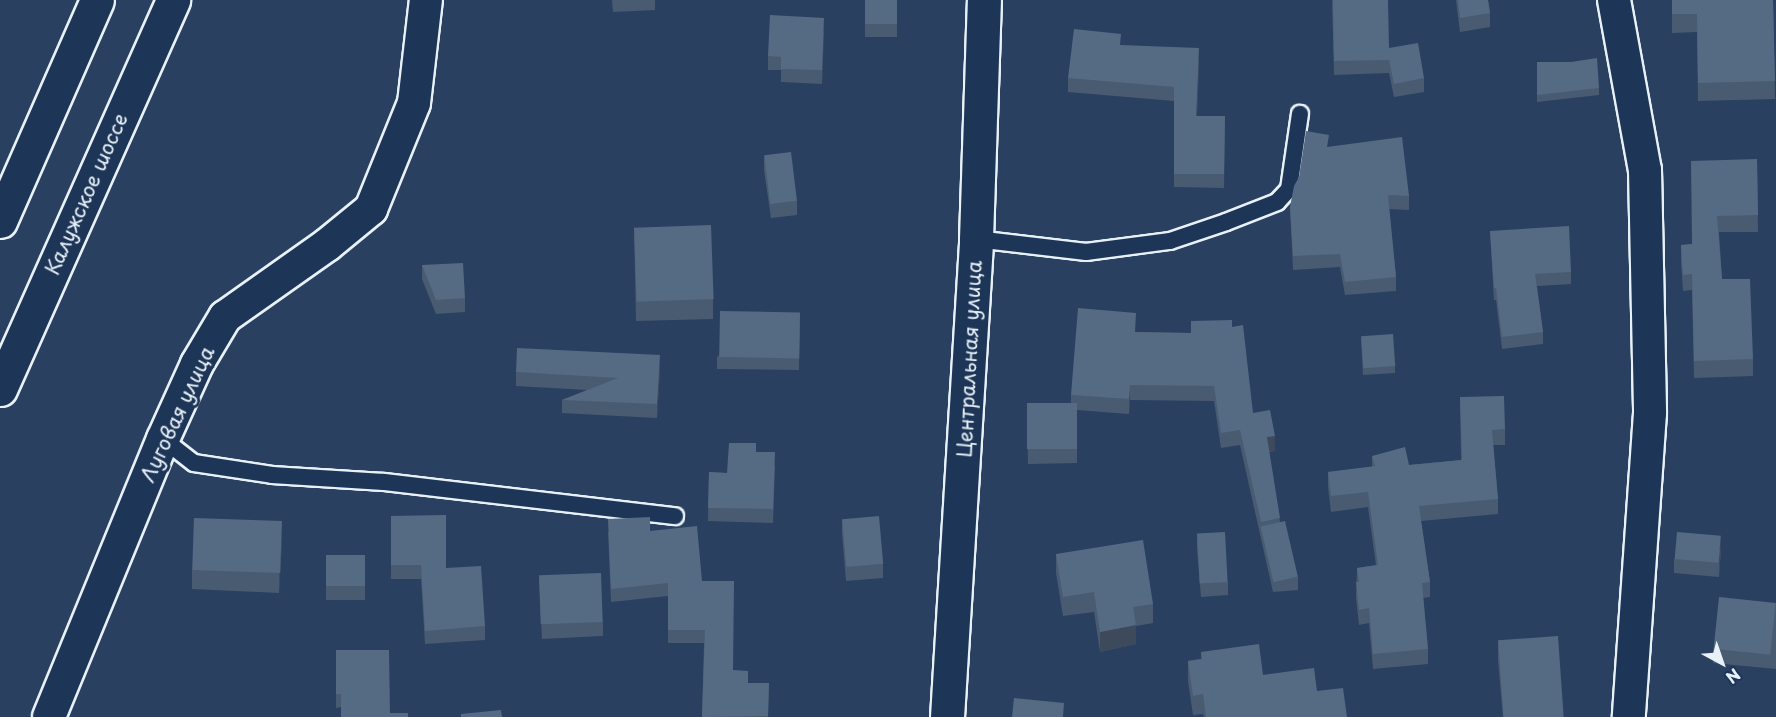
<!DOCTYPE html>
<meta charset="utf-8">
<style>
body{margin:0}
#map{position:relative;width:1776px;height:717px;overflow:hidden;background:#294061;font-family:"Playpen Sans",sans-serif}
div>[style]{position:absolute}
.roads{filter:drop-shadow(2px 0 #e8f1f8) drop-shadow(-2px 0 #e8f1f8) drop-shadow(0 2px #e8f1f8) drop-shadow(0 -2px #e8f1f8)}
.service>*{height:16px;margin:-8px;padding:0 8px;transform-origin:8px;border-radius:8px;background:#1d3557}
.minor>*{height:32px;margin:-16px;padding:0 16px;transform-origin:16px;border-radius:16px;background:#1d3557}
.tertiary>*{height:33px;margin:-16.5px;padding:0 16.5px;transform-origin:16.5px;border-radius:16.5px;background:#1d3557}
.trunk>*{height:33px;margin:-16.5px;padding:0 16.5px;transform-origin:16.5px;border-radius:16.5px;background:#1d3557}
.wall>*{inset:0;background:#495b71;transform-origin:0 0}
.shaded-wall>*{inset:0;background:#3c4a5c;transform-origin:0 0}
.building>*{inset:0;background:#556a83;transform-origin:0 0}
span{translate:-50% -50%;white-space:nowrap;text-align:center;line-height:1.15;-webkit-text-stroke:6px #1d3557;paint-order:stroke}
.street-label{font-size:20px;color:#e8f1f8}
.north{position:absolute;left:1692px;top:633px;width:60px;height:60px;-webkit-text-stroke:4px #1d3557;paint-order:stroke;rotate:140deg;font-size:16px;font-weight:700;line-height:24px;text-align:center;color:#e8f1f8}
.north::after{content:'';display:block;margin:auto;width:21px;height:27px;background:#e8f1f8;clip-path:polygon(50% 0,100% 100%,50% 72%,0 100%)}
</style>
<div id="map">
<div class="roads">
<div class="service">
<i style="left:976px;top:239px;width:111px;rotate:6.7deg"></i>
<i style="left:1086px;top:252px;width:85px;rotate:-7.5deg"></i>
<i style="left:1170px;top:241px;width:59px;rotate:-18.7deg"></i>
<i style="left:1226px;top:222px;width:55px;rotate:-21.4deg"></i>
<i style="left:1277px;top:202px;width:18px;rotate:-47deg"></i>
<i style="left:1289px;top:189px;width:76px;rotate:-81.7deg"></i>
<i style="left:163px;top:439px;width:39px;rotate:38deg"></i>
<i style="left:194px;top:463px;width:79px;rotate:8.7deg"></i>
<i style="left:272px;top:475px;width:112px;rotate:3.6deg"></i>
<i style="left:384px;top:482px;width:293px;rotate:6.7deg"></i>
</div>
<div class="minor">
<i style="left:1614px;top:0;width:173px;rotate:79.7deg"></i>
<i style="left:1645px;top:170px;width:243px;rotate:88.8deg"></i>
<i style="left:1650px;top:413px;width:305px;rotate:94deg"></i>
<i style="left:49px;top:717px;width:300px;rotate:-67.7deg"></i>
<i style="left:163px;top:439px;width:82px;rotate:-65.6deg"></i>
<i style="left:197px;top:364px;width:55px;rotate:-59.2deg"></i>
<i style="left:225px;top:317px;width:125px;rotate:-35.2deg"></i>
<i style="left:327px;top:245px;width:57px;rotate:-39.3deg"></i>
<i style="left:371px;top:209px;width:114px;rotate:-67.9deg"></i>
<i style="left:414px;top:103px;width:104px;rotate:-83.4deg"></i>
</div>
<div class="tertiary">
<i style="left:947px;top:717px;width:479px;rotate:-86.5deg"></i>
<i style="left:976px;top:239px;width:239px;rotate:-88.1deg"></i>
</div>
<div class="trunk">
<i style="left:0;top:221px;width:241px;rotate:-66.3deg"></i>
<i style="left:0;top:389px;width:426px;rotate:-66deg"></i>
</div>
</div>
<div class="wall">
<i style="clip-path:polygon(612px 0,655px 0,655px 10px,613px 12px)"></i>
<i style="left:865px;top:0;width:32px;height:37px"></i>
<i style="clip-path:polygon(1332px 0,1424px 78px,1424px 92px,1394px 97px,1389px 73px,1334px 75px)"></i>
<i style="clip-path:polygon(1456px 0,1488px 0,1490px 13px,1490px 27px,1460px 32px)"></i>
<i style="clip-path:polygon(1672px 0,1773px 0,1775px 99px,1698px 101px,1697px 32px,1672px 33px)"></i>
<i style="clip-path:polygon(824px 31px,822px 84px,781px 82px,781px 70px,768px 70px,768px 56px)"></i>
<i style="clip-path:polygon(1121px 45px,1199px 62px,1197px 116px,1225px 116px,1224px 188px,1174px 187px,1174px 101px,1068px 92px,1068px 78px)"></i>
<i style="clip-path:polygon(1537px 62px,1599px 88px,1599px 95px,1537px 102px)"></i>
<i style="clip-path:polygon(1329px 147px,1409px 196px,1409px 210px,1389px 209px,1396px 277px,1396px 291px,1345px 295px,1340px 267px,1293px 270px,1290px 207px)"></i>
<i style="clip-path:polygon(764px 156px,797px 201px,797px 215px,771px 218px,764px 170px)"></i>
<i style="clip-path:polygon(1757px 159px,1758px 232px,1719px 232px,1722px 279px,1753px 359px,1753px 376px,1694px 378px,1692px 290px,1683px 291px,1681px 262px,1681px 245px,1692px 244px)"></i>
<i style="clip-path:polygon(634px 227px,713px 299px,713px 319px,636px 321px)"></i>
<i style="clip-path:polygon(1490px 231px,1571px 272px,1571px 284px,1537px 286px,1543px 332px,1543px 344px,1502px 349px,1496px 300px,1494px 300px)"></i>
<i style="clip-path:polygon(422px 265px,465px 298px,465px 312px,436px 314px,422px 279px)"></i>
<i style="clip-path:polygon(800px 313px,799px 370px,717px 369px,717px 357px)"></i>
<i style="clip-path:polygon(1232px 327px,1253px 413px,1275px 451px,1269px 452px,1280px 522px,1298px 577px,1298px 590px,1273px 592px,1240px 445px,1221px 448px,1214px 401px,1130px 400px,1129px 414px,1077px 410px,1077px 463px,1028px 464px,1027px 404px,1071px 403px,1071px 395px,1136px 332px,1191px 333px)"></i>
<i style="clip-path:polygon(1361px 337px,1395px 366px,1395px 373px,1363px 375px)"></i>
<i style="clip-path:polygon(660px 369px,657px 418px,562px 413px,562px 400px,587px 390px,516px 386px,516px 372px)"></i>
<i style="clip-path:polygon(1460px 397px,1505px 429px,1505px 445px,1493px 445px,1498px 499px,1498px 514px,1421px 521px,1430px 582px,1430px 597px,1423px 598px,1428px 649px,1428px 664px,1373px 669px,1369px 623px,1359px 625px,1356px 598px,1357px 568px,1376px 565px,1368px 507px,1331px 512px,1328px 487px,1328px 472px,1372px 467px,1372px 456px,1409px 465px,1461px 460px)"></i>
<i style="clip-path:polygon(756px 452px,775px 466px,773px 523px,708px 521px,709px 472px,727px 473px)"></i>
<i style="clip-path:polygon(391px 516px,446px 568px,485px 626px,485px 640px,425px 644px,421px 579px,391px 579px)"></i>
<i style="clip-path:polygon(842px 520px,883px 564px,883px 578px,846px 581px,842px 533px)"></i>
<i style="clip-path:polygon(650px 531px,702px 581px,733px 670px,748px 683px,769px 683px,768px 717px,702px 717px,704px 643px,668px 643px,668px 596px,611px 602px,608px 532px)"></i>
<i style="clip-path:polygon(1197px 534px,1228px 582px,1228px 595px,1201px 597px,1197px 548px)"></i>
<i style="clip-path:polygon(282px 541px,279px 593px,192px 589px,192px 570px)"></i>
<i style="clip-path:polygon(1721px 549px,1719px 577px,1674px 573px,1674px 559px)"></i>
<i style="clip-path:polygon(1056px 554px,1153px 604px,1153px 623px,1136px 626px,1136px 644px,1100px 652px,1094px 612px,1063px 616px,1056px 573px)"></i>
<i style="left:326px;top:555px;width:39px;height:45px"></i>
<i style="clip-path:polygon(539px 576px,603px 622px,603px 636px,542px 639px)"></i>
<i style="clip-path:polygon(1776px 603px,1776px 669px,1713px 663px,1713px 649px)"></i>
<i style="clip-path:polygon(1498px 640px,1564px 717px,1503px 717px,1498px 660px)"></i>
<i style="clip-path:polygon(336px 650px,390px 713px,408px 717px,341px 707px,336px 708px)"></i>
<i style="clip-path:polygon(1201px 652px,1263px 675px,1317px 691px,1347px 717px,1204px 717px,1203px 714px,1193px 715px,1188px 681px,1188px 661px,1201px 659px)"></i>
</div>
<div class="shaded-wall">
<i style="clip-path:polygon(824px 18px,824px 31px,822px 84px,822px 70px)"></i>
<i style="clip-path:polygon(1199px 48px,1199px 62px,1196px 130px,1196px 116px)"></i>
<i style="clip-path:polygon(660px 355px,660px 369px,657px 418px,657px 404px)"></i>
<i style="clip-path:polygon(1130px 385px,1130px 400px,1129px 414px,1129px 399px)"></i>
<i style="left:1275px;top:436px;width:15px;height:8px;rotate:90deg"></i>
<i style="clip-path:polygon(282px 521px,282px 541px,279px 593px,279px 573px)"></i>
<i style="clip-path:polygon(1721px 536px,1721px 549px,1719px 577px,1719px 563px)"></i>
<i style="clip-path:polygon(1136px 625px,1136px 644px,1100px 652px,1100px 632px)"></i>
</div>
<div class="building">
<i style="left:865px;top:0;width:32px;height:24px"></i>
<i style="clip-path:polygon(1333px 0,1388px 0,1389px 48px,1418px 43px,1424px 78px,1394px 84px,1389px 60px,1334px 61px)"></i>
<i style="clip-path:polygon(1458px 0,1488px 0,1490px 13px,1460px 18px)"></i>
<i style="clip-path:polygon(1672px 0,1773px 0,1775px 81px,1698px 83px,1697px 14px,1672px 14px)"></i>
<i style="clip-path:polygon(770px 15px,824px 18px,822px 70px,781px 69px,781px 57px,768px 56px)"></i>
<i style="clip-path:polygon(1074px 29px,1121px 34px,1120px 45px,1199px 48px,1196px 116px,1225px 116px,1224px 174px,1174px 174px,1174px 87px,1068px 78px)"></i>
<i style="clip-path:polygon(1597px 58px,1599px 88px,1537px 95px,1537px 62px,1571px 62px)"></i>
<i style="clip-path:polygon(1306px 131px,1329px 135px,1327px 147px,1402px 137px,1409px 196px,1388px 195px,1396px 277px,1345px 282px,1340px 254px,1293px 256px,1290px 207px,1294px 186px,1299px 177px)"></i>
<i style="left:791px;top:152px;width:49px;height:27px;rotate:83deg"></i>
<i style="clip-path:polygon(1757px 159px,1758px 215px,1717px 216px,1722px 279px,1750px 279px,1753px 359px,1694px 361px,1692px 274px,1683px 275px,1681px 245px,1692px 244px,1691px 161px)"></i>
<i style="left:711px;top:225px;width:74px;height:77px;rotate:88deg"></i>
<i style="clip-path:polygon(1569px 226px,1571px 272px,1535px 274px,1543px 332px,1502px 337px,1496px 288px,1494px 288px,1490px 231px)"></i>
<i style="clip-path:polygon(463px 263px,465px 298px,436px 300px,422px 265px)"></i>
<i style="clip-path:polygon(1078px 308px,1136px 313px,1135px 332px,1191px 333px,1191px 321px,1232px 320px,1232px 327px,1243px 325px,1253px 413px,1270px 410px,1275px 436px,1267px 437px,1280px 518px,1261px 522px,1240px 430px,1221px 433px,1214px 386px,1130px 385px,1129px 399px,1071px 395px)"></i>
<i style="left:720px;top:311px;width:80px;height:46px;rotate:1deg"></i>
<i style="left:1393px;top:334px;width:32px;height:32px;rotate:86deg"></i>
<i style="clip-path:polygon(517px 348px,660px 355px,657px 404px,562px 400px,618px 378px,516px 372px)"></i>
<i style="clip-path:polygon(1504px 396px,1505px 429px,1492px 430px,1498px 499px,1419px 506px,1430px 582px,1422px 583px,1428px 649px,1373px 654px,1369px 608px,1359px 610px,1356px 582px,1359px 582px,1357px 568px,1378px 565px,1368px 492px,1331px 496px,1328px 472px,1375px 466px,1372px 456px,1405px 447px,1409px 465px,1462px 460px,1460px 397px)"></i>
<i style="left:1077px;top:403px;width:46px;height:50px;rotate:90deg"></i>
<i style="clip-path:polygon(729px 443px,756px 443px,756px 452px,775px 452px,773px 509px,708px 508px,709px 472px,727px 473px)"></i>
<i style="clip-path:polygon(446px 515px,446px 568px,481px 566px,485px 626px,425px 631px,421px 565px,391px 565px,391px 516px)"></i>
<i style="left:879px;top:516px;width:48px;height:37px;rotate:85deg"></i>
<i style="clip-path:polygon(650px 517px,650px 531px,697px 526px,702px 581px,734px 581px,733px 670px,748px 671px,748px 683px,769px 683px,768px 716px,702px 717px,705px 630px,668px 630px,668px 583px,611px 589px,608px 519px)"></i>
<i style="left:194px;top:518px;width:88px;height:52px;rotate:2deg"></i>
<i style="left:1285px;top:521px;width:57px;height:25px;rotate:77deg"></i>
<i style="left:1225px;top:532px;width:50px;height:28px;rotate:87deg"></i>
<i style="left:1677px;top:532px;width:44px;height:27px;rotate:5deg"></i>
<i style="clip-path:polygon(1143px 540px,1153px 604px,1133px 607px,1136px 625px,1100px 632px,1094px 592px,1063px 597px,1056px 554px)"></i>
<i style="left:326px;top:555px;width:39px;height:31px"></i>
<i style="left:601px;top:573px;width:49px;height:62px;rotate:88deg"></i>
<i style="left:1719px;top:597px;width:57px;height:52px;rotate:6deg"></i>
<i style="left:1558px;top:636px;width:81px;height:60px;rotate:86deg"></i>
<i style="clip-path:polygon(1259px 644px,1263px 675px,1314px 668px,1317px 691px,1343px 688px,1347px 717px,1206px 717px,1203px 694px,1193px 696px,1188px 661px,1202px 659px,1201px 652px)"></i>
<i style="clip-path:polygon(336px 650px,389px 650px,390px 713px,408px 713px,408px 717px,341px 717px,341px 694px,336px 694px)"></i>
<i style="clip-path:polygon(1014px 698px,1064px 703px,1063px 717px,1012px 717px)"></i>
<i style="clip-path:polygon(501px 710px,502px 717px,461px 717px,461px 714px)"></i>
</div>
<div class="street-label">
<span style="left:86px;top:194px;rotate:-66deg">Калужское шоссе</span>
<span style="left:969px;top:359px;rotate:-87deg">Центральная улица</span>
<span style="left:177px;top:414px;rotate:-65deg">Луговая улица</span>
</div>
<div class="north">N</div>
</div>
